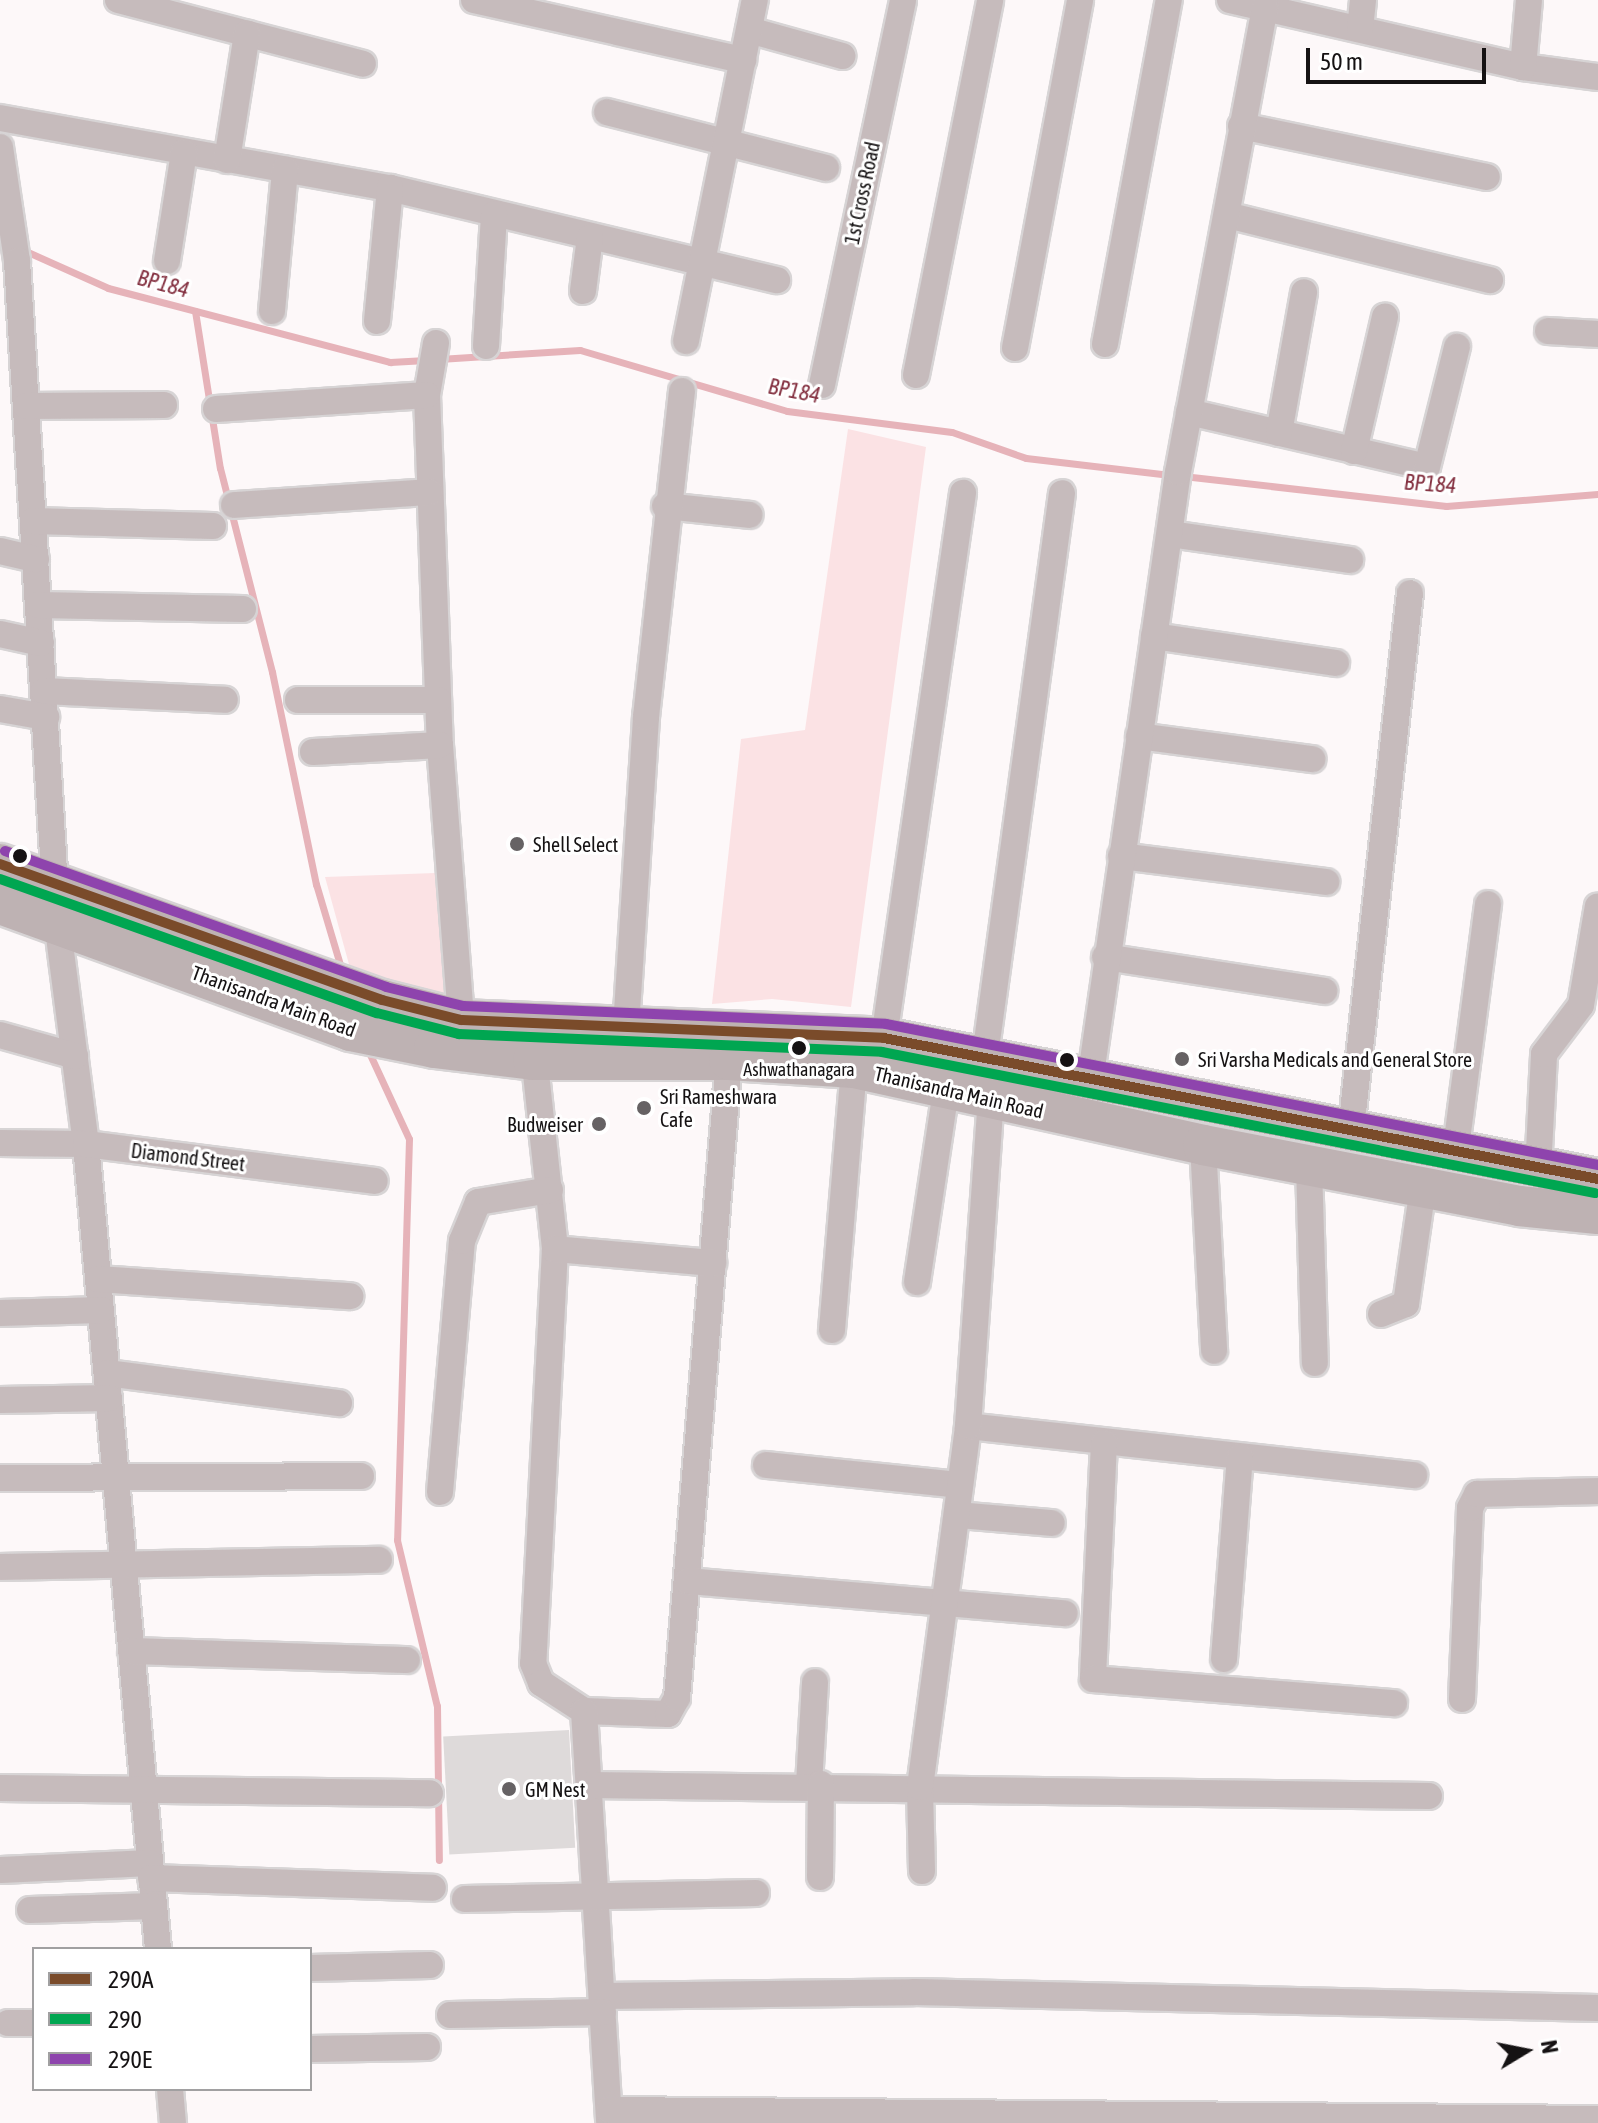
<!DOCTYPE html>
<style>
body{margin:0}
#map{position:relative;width:1598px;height:2123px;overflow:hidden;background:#fdf8f9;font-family:"Asap Condensed",sans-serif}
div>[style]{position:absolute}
.green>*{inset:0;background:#fbe2e4}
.stream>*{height:7px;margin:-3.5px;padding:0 3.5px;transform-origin:3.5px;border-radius:3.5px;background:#e6b3b9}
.building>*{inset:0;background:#dedada;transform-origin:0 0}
.roads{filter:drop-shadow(2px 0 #d7d4d5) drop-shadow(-2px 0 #d7d4d5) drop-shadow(0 2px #d7d4d5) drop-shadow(0 -2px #d7d4d5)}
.street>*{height:26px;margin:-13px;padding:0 13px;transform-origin:13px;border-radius:13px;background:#c6bbbc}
.primary>*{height:40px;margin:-20px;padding:0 20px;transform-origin:20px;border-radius:20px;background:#beb2b3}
.bus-1>*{height:10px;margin:-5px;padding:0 5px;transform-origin:5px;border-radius:5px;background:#7a4b2a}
.bus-2>*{height:10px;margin:-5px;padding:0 5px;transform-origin:5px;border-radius:5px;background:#00a651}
.bus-3>*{height:10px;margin:-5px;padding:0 5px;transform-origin:5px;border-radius:5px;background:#8e44ad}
.dots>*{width:22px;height:22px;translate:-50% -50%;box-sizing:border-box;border:4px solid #fff;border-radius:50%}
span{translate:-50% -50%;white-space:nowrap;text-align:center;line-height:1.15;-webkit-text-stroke:6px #fff;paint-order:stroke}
.bus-label{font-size:18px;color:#151213}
.street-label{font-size:20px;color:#151213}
.poi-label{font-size:20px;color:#151213}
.left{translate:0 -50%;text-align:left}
.right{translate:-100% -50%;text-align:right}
.water-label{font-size:22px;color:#832f3f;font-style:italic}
.legend{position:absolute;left:32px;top:1947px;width:280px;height:144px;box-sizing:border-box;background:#fff;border:2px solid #a1a0a1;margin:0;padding:10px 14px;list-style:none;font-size:24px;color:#151213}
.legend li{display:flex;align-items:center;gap:16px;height:40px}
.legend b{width:40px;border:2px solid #a1a0a1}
.north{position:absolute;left:1486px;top:2011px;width:80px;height:80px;-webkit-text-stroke:6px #fff;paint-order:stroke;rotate:80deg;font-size:22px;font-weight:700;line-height:32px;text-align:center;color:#151213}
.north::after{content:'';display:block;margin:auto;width:28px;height:36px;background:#151213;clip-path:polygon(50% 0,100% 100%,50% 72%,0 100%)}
.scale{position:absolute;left:1306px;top:48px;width:180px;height:36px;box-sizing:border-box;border:4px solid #151213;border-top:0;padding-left:10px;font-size:24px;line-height:28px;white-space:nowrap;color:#151213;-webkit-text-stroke:6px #fff;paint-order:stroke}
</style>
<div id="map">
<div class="green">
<i style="clip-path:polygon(848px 429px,926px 447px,851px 1007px,772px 999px,712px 1004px,741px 739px,805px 730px)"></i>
<i style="clip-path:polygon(435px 873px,447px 997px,350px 968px,325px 877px)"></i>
</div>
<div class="stream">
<i style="left:21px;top:249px;width:95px;rotate:24.1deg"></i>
<i style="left:108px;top:288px;width:292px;rotate:14.7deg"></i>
<i style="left:390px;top:362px;width:36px;rotate:-3deg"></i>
<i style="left:195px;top:311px;width:159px;rotate:81deg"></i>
<i style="left:220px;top:468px;width:211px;rotate:75.7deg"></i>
<i style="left:272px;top:672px;width:217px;rotate:78.3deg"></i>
<i style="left:316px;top:884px;width:91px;rotate:73.4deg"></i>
<i style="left:439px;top:359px;width:141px;rotate:-3.7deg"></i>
<i style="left:580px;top:350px;width:216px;rotate:16.4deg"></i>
<i style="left:787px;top:411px;width:166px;rotate:7.3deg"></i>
<i style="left:952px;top:432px;width:78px;rotate:19.4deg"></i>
<i style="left:1026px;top:458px;width:145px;rotate:6.7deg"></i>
<i style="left:1183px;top:476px;width:265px;rotate:6.5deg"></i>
<i style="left:1446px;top:506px;width:152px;rotate:-4.5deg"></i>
<i style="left:367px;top:1048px;width:100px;rotate:65.2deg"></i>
<i style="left:409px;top:1139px;width:401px;rotate:91.7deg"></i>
<i style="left:397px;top:1540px;width:171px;rotate:76.5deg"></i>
<i style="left:437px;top:1706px;width:154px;rotate:89.3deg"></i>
</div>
<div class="building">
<i style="left:569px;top:1730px;width:118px;height:126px;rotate:87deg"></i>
</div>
<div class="roads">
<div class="street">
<i style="left:118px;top:0;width:253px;rotate:14.6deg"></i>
<i style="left:474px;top:0;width:276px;rotate:12.6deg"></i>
<i style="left:1230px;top:0;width:301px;rotate:12.9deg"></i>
<i style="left:1523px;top:67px;width:76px;rotate:7.6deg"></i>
<i style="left:1360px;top:29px;width:29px;rotate:-84deg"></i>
<i style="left:749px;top:30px;width:97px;rotate:15.6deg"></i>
<i style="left:1523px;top:67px;width:67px;rotate:-84.9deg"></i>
<i style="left:607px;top:112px;width:226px;rotate:14.3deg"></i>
<i style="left:0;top:118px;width:396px;rotate:10.2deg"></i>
<i style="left:390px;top:188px;width:398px;rotate:13.4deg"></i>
<i style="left:1241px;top:126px;width:251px;rotate:11.7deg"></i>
<i style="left:0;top:147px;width:115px;rotate:81.5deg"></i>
<i style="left:17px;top:261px;width:661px;rotate:86.53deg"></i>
<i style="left:57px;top:921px;width:225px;rotate:82.6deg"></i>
<i style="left:86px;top:1144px;width:808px;rotate:84.89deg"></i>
<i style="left:227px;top:160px;width:128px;rotate:-81deg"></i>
<i style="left:1227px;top:215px;width:271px;rotate:13.9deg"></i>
<i style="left:167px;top:261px;width:110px;rotate:-81.1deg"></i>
<i style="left:583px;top:291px;width:54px;rotate:-82.6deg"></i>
<i style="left:272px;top:311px;width:142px;rotate:-84.7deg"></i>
<i style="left:377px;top:321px;width:134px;rotate:-84.4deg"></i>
<i style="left:1548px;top:331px;width:50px;rotate:3.4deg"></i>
<i style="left:686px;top:341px;width:348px;rotate:-78.6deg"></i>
<i style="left:436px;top:343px;width:53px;rotate:99.8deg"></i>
<i style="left:427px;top:395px;width:350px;rotate:87.9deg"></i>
<i style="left:440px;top:745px;width:276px;rotate:85.6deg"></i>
<i style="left:1105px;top:344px;width:350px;rotate:-79.5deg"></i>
<i style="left:486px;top:346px;width:132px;rotate:-86.5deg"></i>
<i style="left:1015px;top:348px;width:354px;rotate:-79.4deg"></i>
<i style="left:916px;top:375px;width:382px;rotate:-78.8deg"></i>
<i style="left:822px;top:385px;width:393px;rotate:-78.1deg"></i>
<i style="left:26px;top:406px;width:138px;rotate:-0.4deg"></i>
<i style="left:216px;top:409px;width:211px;rotate:-3.8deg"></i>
<i style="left:1189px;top:412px;width:244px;rotate:13deg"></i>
<i style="left:1427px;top:467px;width:124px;rotate:-76deg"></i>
<i style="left:1279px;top:433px;width:143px;rotate:-79.9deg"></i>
<i style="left:1354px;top:451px;width:138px;rotate:-77deg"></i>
<i style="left:234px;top:505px;width:196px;rotate:-3.8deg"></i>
<i style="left:665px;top:506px;width:85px;rotate:6deg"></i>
<i style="left:33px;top:521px;width:180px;rotate:1.6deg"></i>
<i style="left:1170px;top:534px;width:182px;rotate:8.2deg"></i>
<i style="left:0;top:551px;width:37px;rotate:13deg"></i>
<i style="left:38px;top:605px;width:205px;rotate:1.1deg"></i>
<i style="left:0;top:634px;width:42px;rotate:12.4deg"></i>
<i style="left:1154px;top:636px;width:184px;rotate:8.4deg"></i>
<i style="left:44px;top:691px;width:181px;rotate:2.8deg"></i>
<i style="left:298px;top:700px;width:140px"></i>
<i style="left:0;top:709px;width:47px;rotate:9.9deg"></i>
<i style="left:1139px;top:736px;width:175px;rotate:7.6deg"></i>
<i style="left:313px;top:752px;width:127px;rotate:-3.2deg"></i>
<i style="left:1121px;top:856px;width:207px;rotate:7.2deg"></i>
<i style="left:1105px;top:957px;width:222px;rotate:8.8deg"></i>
<i style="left:626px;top:1027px;width:311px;rotate:-86.3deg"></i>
<i style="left:646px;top:717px;width:328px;rotate:-83.7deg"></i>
<i style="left:0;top:1035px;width:78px;rotate:15.6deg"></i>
<i style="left:884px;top:1038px;width:551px;rotate:-81.75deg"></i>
<i style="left:533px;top:1046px;width:204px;rotate:83.8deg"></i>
<i style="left:555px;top:1249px;width:415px;rotate:93deg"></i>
<i style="left:533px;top:1663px;width:22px;rotate:68deg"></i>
<i style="left:541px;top:1683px;width:51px;rotate:33.1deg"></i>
<i style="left:584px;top:1711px;width:84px;rotate:2deg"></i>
<i style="left:668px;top:1714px;width:18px;rotate:-61deg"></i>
<i style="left:677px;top:1698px;width:640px;rotate:-85.34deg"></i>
<i style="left:985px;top:1056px;width:568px;rotate:-82.21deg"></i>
<i style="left:1090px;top:1081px;width:615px;rotate:-81.78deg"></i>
<i style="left:1178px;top:472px;width:473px;rotate:-79.4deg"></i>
<i style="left:1351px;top:1130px;width:540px;rotate:-83.73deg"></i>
<i style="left:0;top:1143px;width:86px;rotate:0.7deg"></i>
<i style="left:86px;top:1144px;width:291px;rotate:7.3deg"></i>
<i style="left:1203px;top:1145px;width:206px;rotate:86.9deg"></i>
<i style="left:1455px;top:1155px;width:253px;rotate:-82.5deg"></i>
<i style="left:1309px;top:1166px;width:197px;rotate:88.3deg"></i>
<i style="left:1538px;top:1170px;width:116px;rotate:-87deg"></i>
<i style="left:1544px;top:1054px;width:61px;rotate:-52.9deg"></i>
<i style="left:1581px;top:1005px;width:100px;rotate:-80.3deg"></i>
<i style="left:555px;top:1249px;width:159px;rotate:5.1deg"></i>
<i style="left:98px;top:1279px;width:253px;rotate:3.9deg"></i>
<i style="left:917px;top:1282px;width:194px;rotate:-81.4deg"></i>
<i style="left:0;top:1313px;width:101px;rotate:-1.7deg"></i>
<i style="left:1381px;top:1314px;width:27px;rotate:-22deg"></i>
<i style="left:1406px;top:1304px;width:118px;rotate:-81.7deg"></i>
<i style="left:832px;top:1330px;width:263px;rotate:-85.2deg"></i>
<i style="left:107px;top:1373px;width:234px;rotate:7.4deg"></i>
<i style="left:0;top:1400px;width:109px;rotate:-1.1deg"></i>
<i style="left:968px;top:1426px;width:449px;rotate:6.3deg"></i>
<i style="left:1104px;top:1443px;width:236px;rotate:92.7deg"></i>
<i style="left:1093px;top:1679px;width:302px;rotate:4.6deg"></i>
<i style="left:766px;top:1465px;width:195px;rotate:5.9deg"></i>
<i style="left:0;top:1478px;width:361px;rotate:-0.3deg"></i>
<i style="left:440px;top:1492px;width:252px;rotate:-85deg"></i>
<i style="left:462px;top:1241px;width:42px;rotate:-67.7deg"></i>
<i style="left:478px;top:1202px;width:73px;rotate:-9.5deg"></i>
<i style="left:958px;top:1515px;width:94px;rotate:4.9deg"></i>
<i style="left:0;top:1567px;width:379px;rotate:-1.1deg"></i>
<i style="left:688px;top:1581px;width:378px;rotate:4.9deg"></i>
<i style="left:131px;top:1651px;width:276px;rotate:1.9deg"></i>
<i style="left:1224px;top:1659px;width:203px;rotate:-85.5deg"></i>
<i style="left:1462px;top:1699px;width:191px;rotate:-87.6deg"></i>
<i style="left:1470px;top:1508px;width:16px;rotate:-63deg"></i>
<i style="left:1477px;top:1494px;width:121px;rotate:-1.4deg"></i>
<i style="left:584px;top:1711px;width:413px;rotate:86.5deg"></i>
<i style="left:809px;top:1784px;width:102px;rotate:-86.6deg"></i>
<i style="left:589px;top:1785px;width:840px;rotate:0.75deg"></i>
<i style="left:0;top:1788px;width:430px;rotate:0.7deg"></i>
<i style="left:1px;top:1870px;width:149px;rotate:-2.7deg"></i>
<i style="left:922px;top:1871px;width:84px;rotate:-91.4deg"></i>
<i style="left:920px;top:1787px;width:364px;rotate:-82.4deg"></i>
<i style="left:968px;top:1426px;width:326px;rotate:-86deg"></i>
<i style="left:820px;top:1877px;width:93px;rotate:-89.4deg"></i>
<i style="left:151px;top:1878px;width:282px;rotate:2deg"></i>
<i style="left:465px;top:1899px;width:291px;rotate:-1.2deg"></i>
<i style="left:30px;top:1910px;width:124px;rotate:-1.8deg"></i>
<i style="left:310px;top:1968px;width:120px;rotate:-1.4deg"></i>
<i style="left:602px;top:1996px;width:312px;rotate:-0.7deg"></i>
<i style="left:914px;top:1992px;width:684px;rotate:1.34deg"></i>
<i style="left:450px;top:2015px;width:153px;rotate:-1.1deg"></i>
<i style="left:8px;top:2023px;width:26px"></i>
<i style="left:310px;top:2049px;width:117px;rotate:-1deg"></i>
<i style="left:170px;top:2089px;width:34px;rotate:85deg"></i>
<i style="left:609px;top:2110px;width:989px;rotate:0.52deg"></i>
</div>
<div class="primary">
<i style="left:0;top:864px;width:405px;rotate:19.6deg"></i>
<i style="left:382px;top:1000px;width:81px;rotate:14.2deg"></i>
<i style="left:461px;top:1020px;width:423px;rotate:2.4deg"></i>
<i style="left:884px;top:1038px;width:728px;rotate:11.17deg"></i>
<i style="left:0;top:904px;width:372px;rotate:19.9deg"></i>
<i style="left:350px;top:1031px;width:86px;rotate:11.4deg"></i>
<i style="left:434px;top:1048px;width:100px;rotate:6.9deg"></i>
<i style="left:533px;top:1060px;width:196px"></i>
<i style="left:729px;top:1060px;width:125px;rotate:3.7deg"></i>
<i style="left:854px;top:1068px;width:357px;rotate:12.4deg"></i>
<i style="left:1203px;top:1145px;width:322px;rotate:10.9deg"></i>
<i style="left:1519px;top:1206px;width:79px;rotate:5.8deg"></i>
</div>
</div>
<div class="bus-1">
<i style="left:0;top:864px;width:405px;rotate:19.6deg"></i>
<i style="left:382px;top:1000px;width:81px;rotate:14.2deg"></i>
<i style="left:461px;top:1020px;width:423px;rotate:2.4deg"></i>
<i style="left:884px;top:1038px;width:728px;rotate:11.17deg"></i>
</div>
<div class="bus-2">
<i style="left:0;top:879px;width:400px;rotate:19.6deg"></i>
<i style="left:377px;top:1013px;width:85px;rotate:14.4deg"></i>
<i style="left:459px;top:1034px;width:423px;rotate:2.4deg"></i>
<i style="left:882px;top:1052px;width:727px;rotate:11.19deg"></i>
</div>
<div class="bus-3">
<i style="left:5px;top:851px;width:405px;rotate:19.6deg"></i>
<i style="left:386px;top:987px;width:79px;rotate:13.9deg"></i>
<i style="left:463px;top:1006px;width:423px;rotate:2.4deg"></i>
<i style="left:886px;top:1024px;width:726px;rotate:11.2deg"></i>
</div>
<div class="dots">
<i style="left:517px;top:844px;background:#666264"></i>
<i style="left:20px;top:856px;background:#151213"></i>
<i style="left:799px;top:1048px;background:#151213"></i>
<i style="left:1182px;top:1059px;background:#666264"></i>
<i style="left:1067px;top:1060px;background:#151213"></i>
<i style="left:644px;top:1108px;background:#666264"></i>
<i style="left:599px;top:1124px;background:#666264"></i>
<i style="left:509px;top:1789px;background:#666264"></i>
</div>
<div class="bus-label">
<span style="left:799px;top:1070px">Ashwathanagara</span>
</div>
<div class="street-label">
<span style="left:862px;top:193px;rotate:-78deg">1st Cross Road</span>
<span style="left:274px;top:1001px;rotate:20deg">Thanisandra Main Road</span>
<span style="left:959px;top:1092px;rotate:13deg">Thanisandra Main Road</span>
<span style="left:188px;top:1157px;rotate:7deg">Diamond Street</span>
</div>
<div class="poi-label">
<span class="left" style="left:533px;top:844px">Shell Select</span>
<span class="left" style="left:1198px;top:1059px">Sri Varsha Medicals and General Store</span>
<span class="left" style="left:660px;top:1108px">Sri Rameshwara<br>Cafe</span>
<span class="right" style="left:583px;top:1124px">Budweiser</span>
<span class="left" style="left:525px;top:1789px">GM Nest</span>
</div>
<div class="water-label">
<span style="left:163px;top:284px;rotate:15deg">BP184</span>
<span style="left:794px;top:391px;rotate:11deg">BP184</span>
<span style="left:1430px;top:484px;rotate:4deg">BP184</span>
</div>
<ul class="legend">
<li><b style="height:10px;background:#7a4b2a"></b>290A</li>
<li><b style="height:10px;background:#00a651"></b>290</li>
<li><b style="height:10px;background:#8e44ad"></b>290E</li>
</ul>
<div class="north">N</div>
<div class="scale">50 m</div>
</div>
